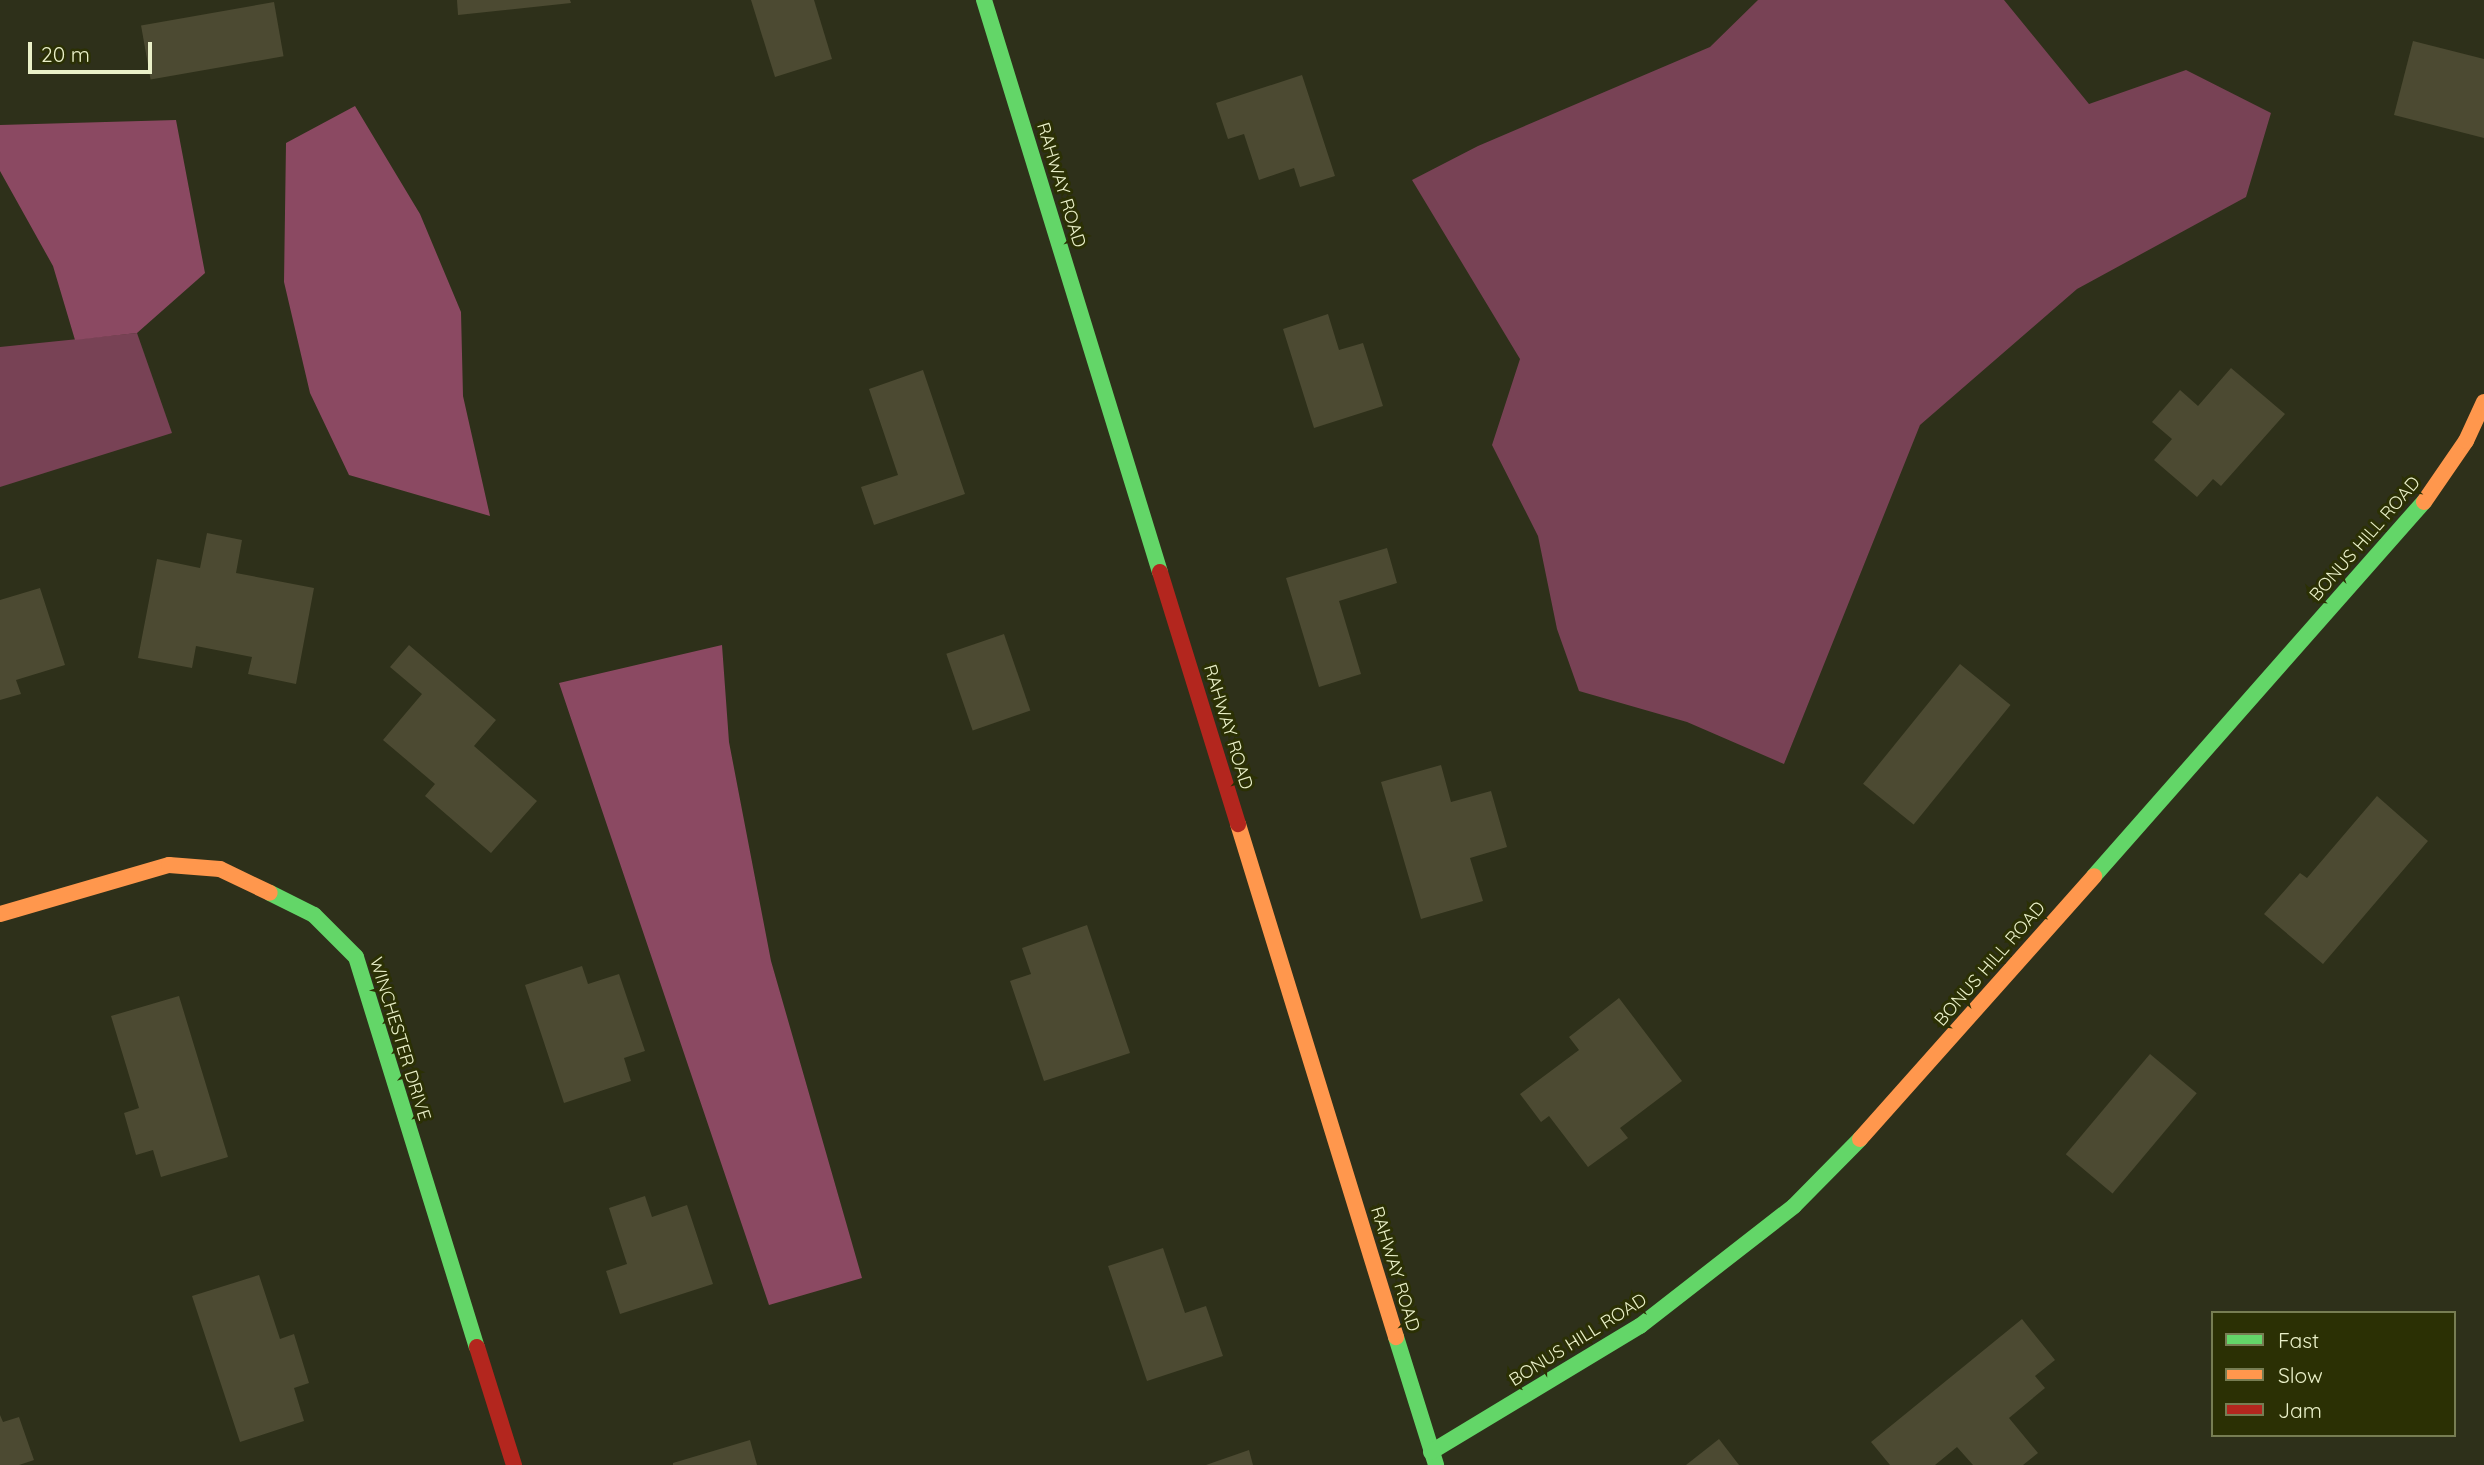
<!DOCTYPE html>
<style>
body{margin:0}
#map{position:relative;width:2484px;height:1465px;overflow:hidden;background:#2e301a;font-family:Quicksand,sans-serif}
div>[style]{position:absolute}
.green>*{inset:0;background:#784255}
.forest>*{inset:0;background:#8b4962}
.building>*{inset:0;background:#4c4a32;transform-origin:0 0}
.fast>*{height:16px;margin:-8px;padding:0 8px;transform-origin:8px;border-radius:8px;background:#63d668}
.slow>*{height:16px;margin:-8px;padding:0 8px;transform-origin:8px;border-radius:8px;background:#ff974d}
.jam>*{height:16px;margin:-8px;padding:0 8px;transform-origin:8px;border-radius:8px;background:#b3261e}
span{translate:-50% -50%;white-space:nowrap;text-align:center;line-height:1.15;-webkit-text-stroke:6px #2b3004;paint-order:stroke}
.street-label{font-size:18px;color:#eaf0c9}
.legend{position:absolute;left:2211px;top:1311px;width:245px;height:126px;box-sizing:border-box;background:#2b3004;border:2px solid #777d53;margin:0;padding:9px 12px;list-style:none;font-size:21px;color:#eaf0c9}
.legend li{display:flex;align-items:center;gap:14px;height:35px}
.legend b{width:35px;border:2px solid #777d53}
.scale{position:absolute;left:28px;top:42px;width:124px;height:32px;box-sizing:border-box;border:4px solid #eaf0c9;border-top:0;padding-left:9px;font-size:21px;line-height:24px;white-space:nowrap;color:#eaf0c9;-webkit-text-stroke:5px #2b3004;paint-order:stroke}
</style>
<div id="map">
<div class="green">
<i style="clip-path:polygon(1758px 0,2004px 0,2089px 104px,2186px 70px,2271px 113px,2246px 197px,2077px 289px,1920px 425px,1784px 764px,1687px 722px,1579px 691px,1557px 629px,1538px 536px,1492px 445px,1520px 359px,1412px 180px,1478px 146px,1710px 47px)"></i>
<i style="clip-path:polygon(137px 333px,172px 433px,0 487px,0 347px)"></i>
</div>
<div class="forest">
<i style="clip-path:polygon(355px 106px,420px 214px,461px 312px,463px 396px,490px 516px,349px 475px,310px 393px,284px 282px,286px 143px)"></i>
<i style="clip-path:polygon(176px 120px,205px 273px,137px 333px,75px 340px,53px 266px,0 171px,0 125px)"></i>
<i style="clip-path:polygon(722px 645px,729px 742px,771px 961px,862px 1278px,769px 1305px,559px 683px)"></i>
</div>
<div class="building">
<i style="clip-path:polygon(457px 0,570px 0,571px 3px,458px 15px)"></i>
<i style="clip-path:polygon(751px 0,814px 0,832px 59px,775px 77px)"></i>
<i style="left:274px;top:2px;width:55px;height:135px;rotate:80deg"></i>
<i style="clip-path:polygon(2413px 41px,2484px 59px,2484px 138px,2394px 115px)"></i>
<i style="clip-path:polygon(1302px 75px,1335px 176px,1300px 187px,1294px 168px,1259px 180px,1244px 134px,1228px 139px,1216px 103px)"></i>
<i style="clip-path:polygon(1328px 314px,1339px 350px,1363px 343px,1383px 406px,1314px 428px,1283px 329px)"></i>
<i style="clip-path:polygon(2231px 368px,2285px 414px,2221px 486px,2213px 479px,2197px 497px,2154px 460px,2172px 439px,2152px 422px,2180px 390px,2198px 406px)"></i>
<i style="clip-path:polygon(923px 370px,965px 494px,874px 525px,861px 487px,898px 475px,869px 389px)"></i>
<i style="clip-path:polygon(207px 533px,242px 540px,236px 573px,314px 588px,296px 684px,248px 674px,252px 657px,196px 646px,192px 668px,138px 658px,157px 559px,200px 568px)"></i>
<i style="clip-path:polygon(1387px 548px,1397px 583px,1339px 601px,1361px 674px,1319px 687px,1286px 578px)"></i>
<i style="clip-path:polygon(40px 588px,65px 665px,16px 680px,21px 694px,0 700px,0 600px)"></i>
<i style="left:1004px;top:634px;width:81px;height:61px;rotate:71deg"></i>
<i style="clip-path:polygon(409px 645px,496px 720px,474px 746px,537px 801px,491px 853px,425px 796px,435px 784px,383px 740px,422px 694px,390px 667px)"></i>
<i style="left:1960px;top:664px;width:65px;height:154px;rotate:39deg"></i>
<i style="clip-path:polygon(1441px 765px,1451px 802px,1491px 791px,1507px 847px,1470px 858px,1483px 901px,1421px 919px,1381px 782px)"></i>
<i style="clip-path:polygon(2377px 796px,2428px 841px,2323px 964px,2264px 914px,2300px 873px,2307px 878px)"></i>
<i style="clip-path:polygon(1087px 925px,1130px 1053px,1044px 1081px,1010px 981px,1031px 974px,1022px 948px)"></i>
<i style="clip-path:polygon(582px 966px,588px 984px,619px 974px,645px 1051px,624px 1058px,631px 1081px,564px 1103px,525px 985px)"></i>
<i style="clip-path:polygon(179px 996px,228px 1157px,161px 1177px,153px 1150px,136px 1155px,124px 1113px,139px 1108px,111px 1016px)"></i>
<i style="clip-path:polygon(1619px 998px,1682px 1081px,1620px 1128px,1628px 1138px,1588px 1167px,1549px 1116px,1541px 1122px,1520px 1094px,1579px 1050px,1569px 1037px)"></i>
<i style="left:2150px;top:1054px;width:61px;height:131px;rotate:40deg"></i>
<i style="clip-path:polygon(645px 1196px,652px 1217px,687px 1205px,713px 1284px,620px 1314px,606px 1271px,627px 1264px,609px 1208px)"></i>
<i style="clip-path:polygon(1163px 1248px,1185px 1313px,1206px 1306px,1223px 1356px,1147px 1381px,1108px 1266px)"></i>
<i style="clip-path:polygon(259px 1275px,280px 1339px,294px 1334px,309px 1383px,294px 1388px,304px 1421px,240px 1442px,192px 1296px)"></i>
<i style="clip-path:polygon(2022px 1319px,2055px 1360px,2035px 1376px,2045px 1388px,2009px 1418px,2038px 1453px,2023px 1465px,1973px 1465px,1957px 1447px,1935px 1465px,1890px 1465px,1871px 1442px)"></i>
<i style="clip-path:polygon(0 1415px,3px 1422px,19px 1417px,34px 1460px,19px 1465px,0 1465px)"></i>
<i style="clip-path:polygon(1719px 1439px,1739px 1465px,1686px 1465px)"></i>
<i style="clip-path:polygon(750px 1440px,757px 1465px,673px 1465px,673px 1463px)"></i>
<i style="clip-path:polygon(1249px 1450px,1253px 1465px,1206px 1465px)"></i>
</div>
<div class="fast">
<i style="left:984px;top:0;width:598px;rotate:72.9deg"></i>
<i style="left:2094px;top:876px;width:499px;rotate:-48.6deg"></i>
<i style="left:270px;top:893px;width:49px;rotate:26.6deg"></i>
<i style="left:314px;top:915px;width:59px;rotate:45deg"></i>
<i style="left:356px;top:957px;width:408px;rotate:72.8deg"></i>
<i style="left:1396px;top:1337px;width:134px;rotate:72.6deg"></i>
<i style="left:1431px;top:1452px;width:244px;rotate:-31.1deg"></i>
<i style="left:1640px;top:1326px;width:195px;rotate:-37.9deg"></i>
<i style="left:1794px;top:1206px;width:94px;rotate:-45.4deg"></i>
</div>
<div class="slow">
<i style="left:2424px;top:502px;width:74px;rotate:-55.5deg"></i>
<i style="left:2466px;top:441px;width:43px;rotate:-65.2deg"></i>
<i style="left:1238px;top:824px;width:537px;rotate:72.88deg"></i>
<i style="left:0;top:914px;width:176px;rotate:-16.2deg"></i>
<i style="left:169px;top:865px;width:51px;rotate:4.5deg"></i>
<i style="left:220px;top:869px;width:55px;rotate:25.6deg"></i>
<i style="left:1860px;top:1139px;width:352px;rotate:-48.3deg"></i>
</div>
<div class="jam">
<i style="left:1160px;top:572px;width:264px;rotate:72.8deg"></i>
<i style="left:477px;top:1347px;width:124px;rotate:72.6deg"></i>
</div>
<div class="street-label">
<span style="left:1061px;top:185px;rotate:73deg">RAHWAY ROAD</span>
<span style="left:2365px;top:539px;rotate:-49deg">BONUS HILL ROAD</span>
<span style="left:1228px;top:727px;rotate:73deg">RAHWAY ROAD</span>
<span style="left:1990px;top:964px;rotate:-49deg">BONUS HILL ROAD</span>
<span style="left:400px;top:1039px;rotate:73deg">WINCHESTER DRIVE</span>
<span style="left:1395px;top:1269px;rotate:73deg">RAHWAY ROAD</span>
<span style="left:1578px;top:1340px;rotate:-32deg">BONUS HILL ROAD</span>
</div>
<ul class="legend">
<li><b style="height:9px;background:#63d668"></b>Fast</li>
<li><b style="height:9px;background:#ff974d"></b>Slow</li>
<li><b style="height:9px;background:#b3261e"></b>Jam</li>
</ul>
<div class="scale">20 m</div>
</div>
